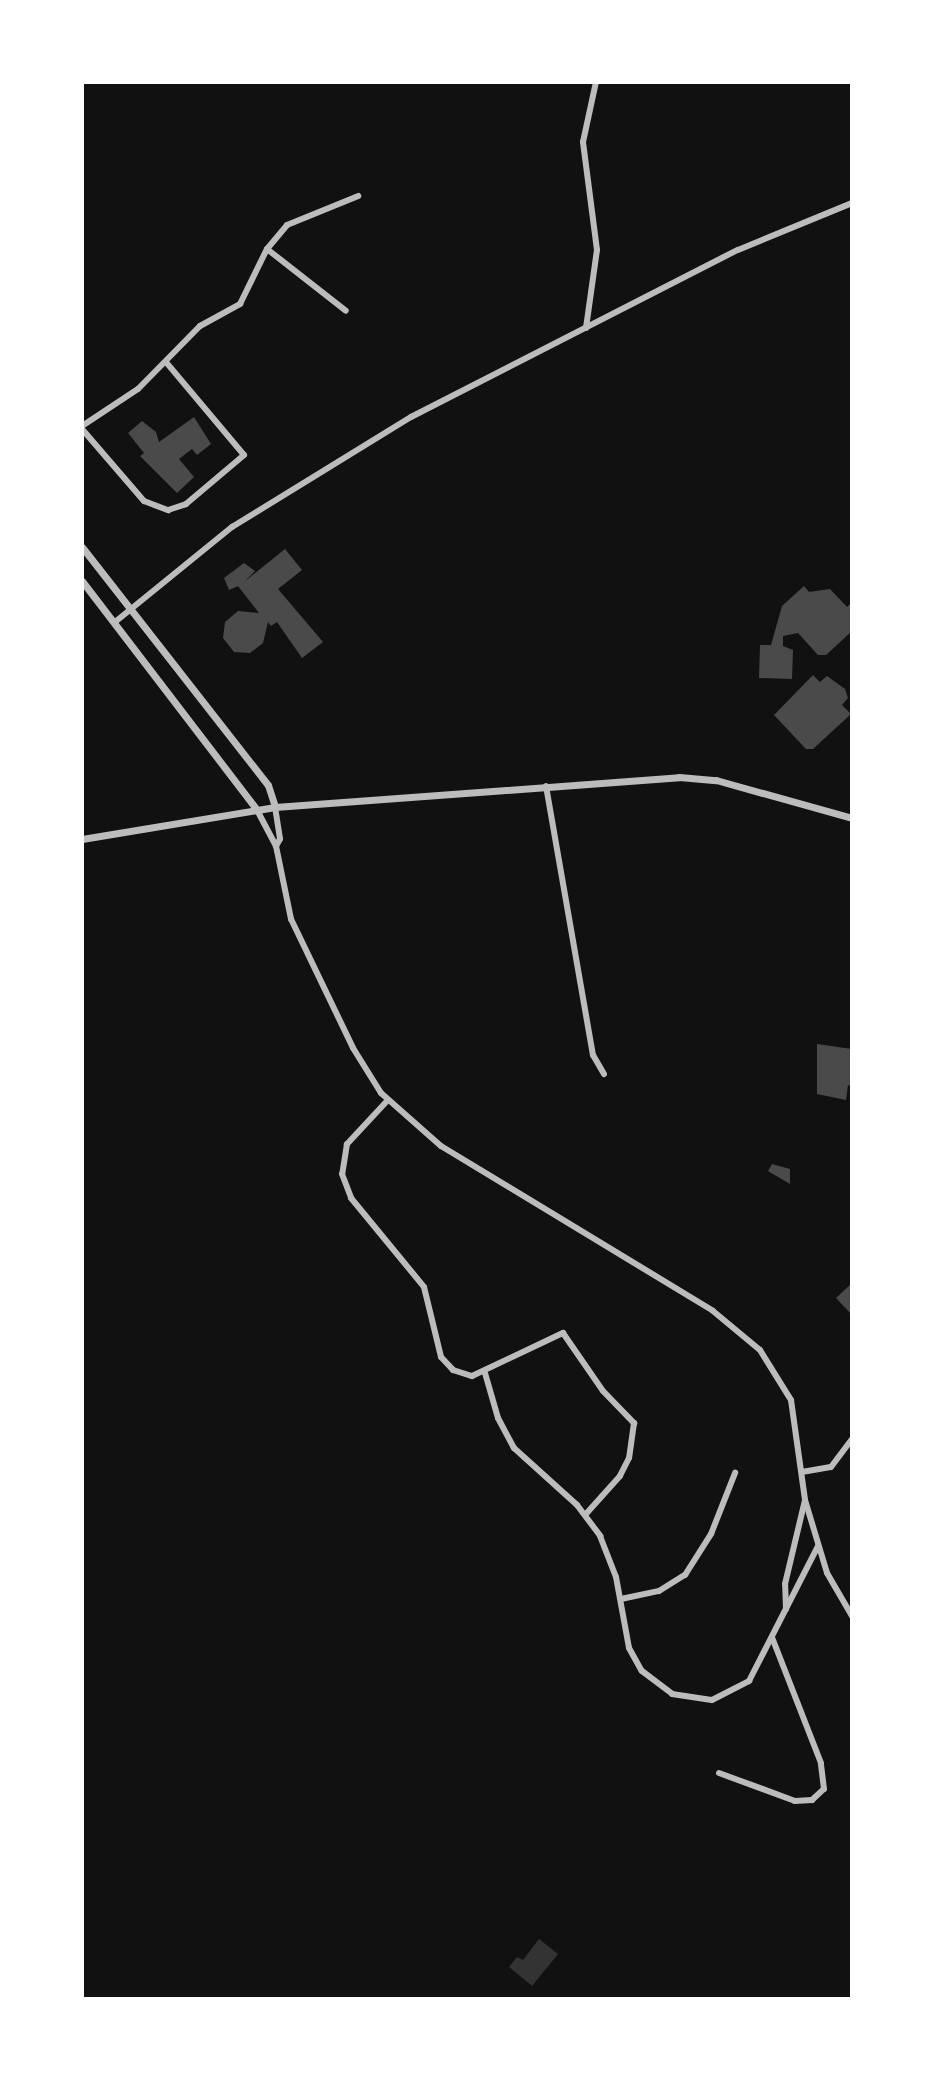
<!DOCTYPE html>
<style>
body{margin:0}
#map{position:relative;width:934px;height:2081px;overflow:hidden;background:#111;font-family:Rubik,sans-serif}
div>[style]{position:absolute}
.water>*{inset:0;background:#333}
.building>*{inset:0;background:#4a4a4a}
.minor>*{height:6px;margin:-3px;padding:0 3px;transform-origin:3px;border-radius:3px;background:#bcbcbc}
.tertiary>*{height:7px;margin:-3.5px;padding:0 3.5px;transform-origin:3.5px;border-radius:3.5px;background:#bcbcbc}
span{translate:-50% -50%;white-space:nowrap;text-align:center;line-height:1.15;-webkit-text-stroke:6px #fff;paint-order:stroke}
.frame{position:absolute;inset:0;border:84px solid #fff;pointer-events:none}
</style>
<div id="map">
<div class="water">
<i style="clip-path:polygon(539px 1939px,558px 1954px,532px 1986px,509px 1967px,517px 1957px,523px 1960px)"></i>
</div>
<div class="building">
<i style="clip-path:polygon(194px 417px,211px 444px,197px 455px,192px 449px,179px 459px,194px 477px,177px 493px,140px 456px,144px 453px,128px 433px,142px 421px,156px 432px,159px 442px)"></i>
<i style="clip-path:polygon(285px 549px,302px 570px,278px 589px,323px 642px,302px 658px,277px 622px,271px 626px,268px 622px,263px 643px,250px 653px,234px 652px,223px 638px,225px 622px,238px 611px,259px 613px,238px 586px,229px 590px,224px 578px,244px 563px,255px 571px,244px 582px)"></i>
<i style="clip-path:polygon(804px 586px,809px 592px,830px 589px,847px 607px,850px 604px,852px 631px,826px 655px,818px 655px,798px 633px,783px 636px,783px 646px,793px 650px,792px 679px,759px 678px,760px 645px,771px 645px,782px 606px)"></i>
<i style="clip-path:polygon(813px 675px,820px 682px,827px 676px,845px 689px,848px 698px,842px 705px,851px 714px,813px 749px,806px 749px,774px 715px)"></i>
<i style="clip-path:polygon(817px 1044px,852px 1049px,852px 1086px,848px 1085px,846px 1100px,817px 1094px)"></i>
<i style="clip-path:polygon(772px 1164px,790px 1169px,790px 1184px,768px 1171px)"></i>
<i style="clip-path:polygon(852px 1283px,852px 1315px,836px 1298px)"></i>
</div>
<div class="minor">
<i style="left:267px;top:249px;width:100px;rotate:38.1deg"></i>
<i style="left:586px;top:328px;width:79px;rotate:-82deg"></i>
<i style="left:597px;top:250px;width:109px;rotate:-97.4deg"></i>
<i style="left:583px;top:142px;width:61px;rotate:-77.8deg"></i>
<i style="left:82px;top:426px;width:67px;rotate:-33.5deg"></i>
<i style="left:138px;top:389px;width:88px;rotate:-45.5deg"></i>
<i style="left:200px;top:326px;width:46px;rotate:-28.8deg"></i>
<i style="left:240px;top:304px;width:61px;rotate:-63.9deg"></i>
<i style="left:267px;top:249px;width:31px;rotate:-50deg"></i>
<i style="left:287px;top:225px;width:77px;rotate:-22.2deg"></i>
<i style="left:82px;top:429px;width:95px;rotate:49.3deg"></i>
<i style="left:144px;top:501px;width:26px;rotate:21deg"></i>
<i style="left:168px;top:510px;width:19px;rotate:-18deg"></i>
<i style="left:186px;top:504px;width:76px;rotate:-40.2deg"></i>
<i style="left:244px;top:455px;width:121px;rotate:-130deg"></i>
<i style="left:115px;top:622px;width:151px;rotate:-39.1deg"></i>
<i style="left:232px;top:527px;width:210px;rotate:-31.6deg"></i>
<i style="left:411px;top:417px;width:367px;rotate:-27.1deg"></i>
<i style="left:738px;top:250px;width:123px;rotate:-22.4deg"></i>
<i style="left:546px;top:786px;width:273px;rotate:80.1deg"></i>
<i style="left:593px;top:1055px;width:22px;rotate:60deg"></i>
<i style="left:275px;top:807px;width:32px;rotate:81deg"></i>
<i style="left:280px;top:839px;width:8px;rotate:120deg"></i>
<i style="left:276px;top:846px;width:75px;rotate:78.4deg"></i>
<i style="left:291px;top:919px;width:143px;rotate:64.3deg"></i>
<i style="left:353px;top:1048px;width:53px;rotate:58.1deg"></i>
<i style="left:381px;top:1093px;width:80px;rotate:41.5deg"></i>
<i style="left:441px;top:1146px;width:318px;rotate:31.2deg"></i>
<i style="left:713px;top:1311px;width:61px;rotate:39.7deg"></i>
<i style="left:760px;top:1350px;width:59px;rotate:58.2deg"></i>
<i style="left:791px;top:1400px;width:101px;rotate:82deg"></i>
<i style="left:805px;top:1500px;width:76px;rotate:73.2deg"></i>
<i style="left:827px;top:1573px;width:50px;rotate:59.8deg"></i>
<i style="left:257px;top:810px;width:41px;rotate:62.2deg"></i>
<i style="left:387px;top:1101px;width:59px;rotate:132.9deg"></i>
<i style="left:347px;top:1144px;width:30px;rotate:99deg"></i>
<i style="left:342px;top:1174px;width:26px;rotate:69deg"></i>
<i style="left:351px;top:1198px;width:115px;rotate:50.6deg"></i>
<i style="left:424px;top:1287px;width:72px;rotate:76.3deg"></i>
<i style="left:441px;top:1357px;width:18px;rotate:47deg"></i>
<i style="left:453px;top:1370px;width:20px;rotate:18deg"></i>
<i style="left:472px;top:1376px;width:101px;rotate:-25.3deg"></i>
<i style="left:563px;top:1333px;width:70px;rotate:55.4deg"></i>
<i style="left:603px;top:1391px;width:45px;rotate:45.9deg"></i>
<i style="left:634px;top:1423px;width:35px;rotate:98deg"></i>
<i style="left:629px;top:1458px;width:20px;rotate:117deg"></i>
<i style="left:620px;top:1476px;width:52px;rotate:131.9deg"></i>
<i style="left:485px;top:1373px;width:47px;rotate:73.9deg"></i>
<i style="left:498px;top:1418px;width:34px;rotate:62deg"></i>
<i style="left:514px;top:1448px;width:85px;rotate:42.1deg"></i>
<i style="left:577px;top:1505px;width:39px;rotate:53deg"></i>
<i style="left:600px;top:1536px;width:44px;rotate:68.7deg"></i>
<i style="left:616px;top:1577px;width:72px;rotate:79.6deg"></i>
<i style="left:629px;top:1648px;width:26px;rotate:61deg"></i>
<i style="left:642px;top:1671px;width:38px;rotate:37deg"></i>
<i style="left:672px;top:1694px;width:40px;rotate:8.5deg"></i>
<i style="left:712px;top:1700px;width:42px;rotate:-27.2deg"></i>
<i style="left:749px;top:1681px;width:152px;rotate:-62.9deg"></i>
<i style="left:802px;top:1472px;width:29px;rotate:-10deg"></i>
<i style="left:831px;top:1467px;width:35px;rotate:-53deg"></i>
<i style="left:621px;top:1599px;width:39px;rotate:-12deg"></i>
<i style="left:659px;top:1591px;width:31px;rotate:-32deg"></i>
<i style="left:685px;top:1575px;width:49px;rotate:-57.6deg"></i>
<i style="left:711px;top:1534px;width:66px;rotate:-68.5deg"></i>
<i style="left:786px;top:1609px;width:25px;rotate:-92deg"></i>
<i style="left:785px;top:1584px;width:86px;rotate:-76.6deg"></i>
<i style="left:719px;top:1773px;width:81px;rotate:20.2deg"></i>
<i style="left:795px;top:1801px;width:17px;rotate:-3deg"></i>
<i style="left:812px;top:1800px;width:16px;rotate:-43deg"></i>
<i style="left:824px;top:1789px;width:26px;rotate:-97deg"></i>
<i style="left:821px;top:1763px;width:135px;rotate:-111.3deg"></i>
</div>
<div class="tertiary">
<i style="left:82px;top:547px;width:302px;rotate:52deg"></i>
<i style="left:268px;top:785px;width:23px;rotate:72deg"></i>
<i style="left:82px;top:581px;width:288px;rotate:52.6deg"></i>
<i style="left:82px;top:839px;width:196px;rotate:-9.4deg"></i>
<i style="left:275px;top:807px;width:405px;rotate:-4.2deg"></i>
<i style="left:679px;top:777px;width:37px;rotate:5deg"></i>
<i style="left:716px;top:780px;width:141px;rotate:15.6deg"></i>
</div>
<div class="frame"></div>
</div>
